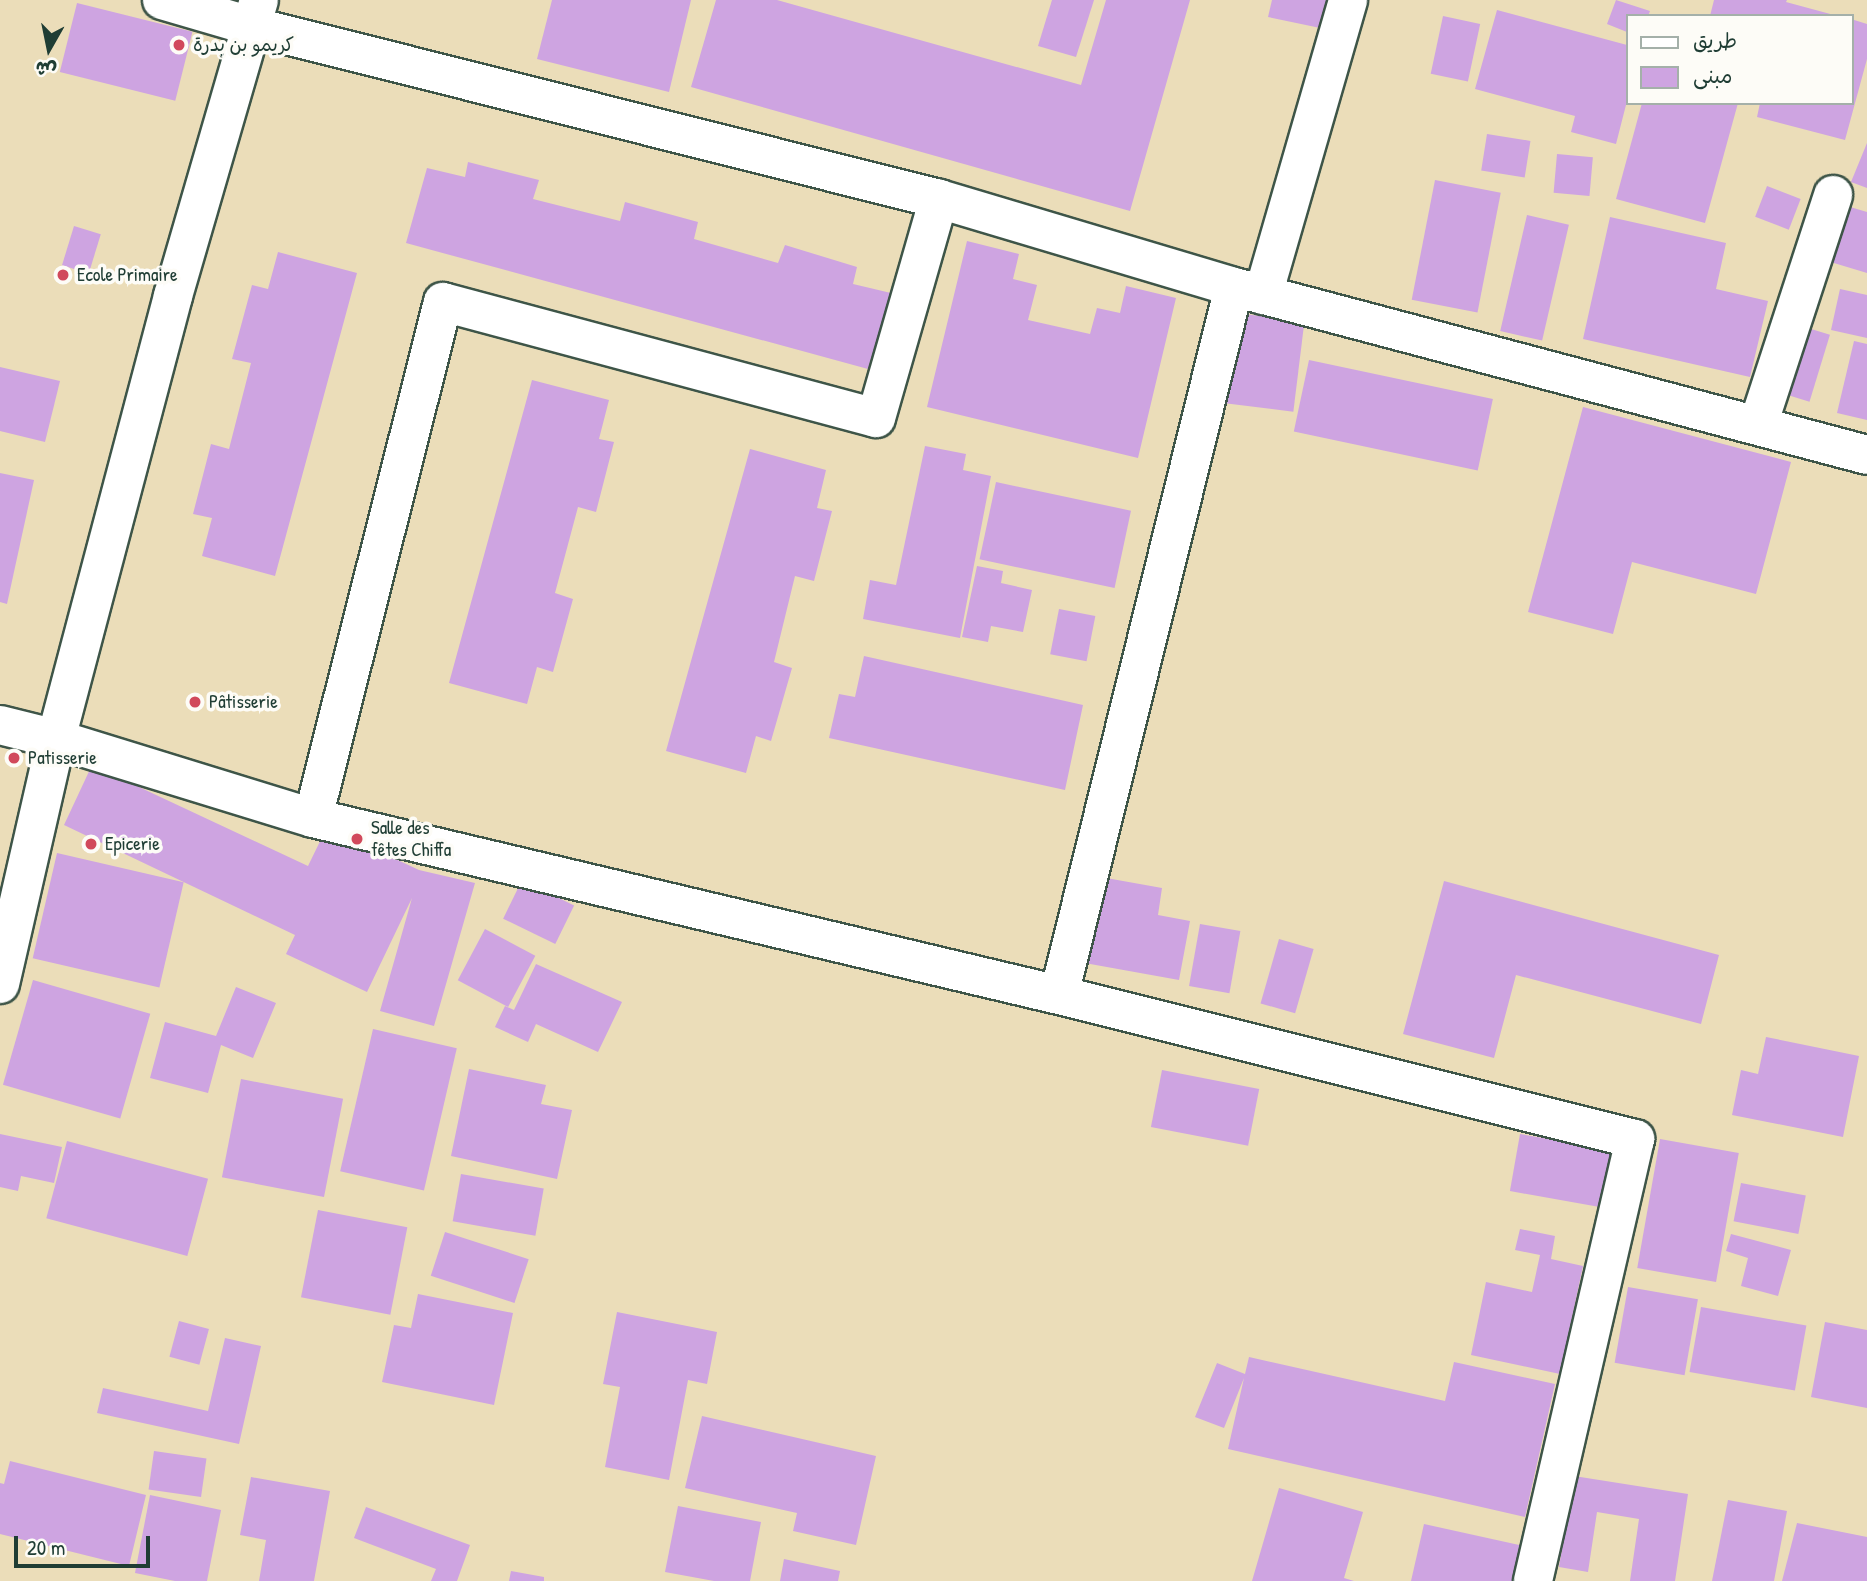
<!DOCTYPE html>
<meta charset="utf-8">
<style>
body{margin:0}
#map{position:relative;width:1867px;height:1581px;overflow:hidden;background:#ebddb9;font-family:"Patrick Hand","Playpen Sans Arabic",sans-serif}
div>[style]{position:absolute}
.building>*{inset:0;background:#cea4e1;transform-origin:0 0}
.roads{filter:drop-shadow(2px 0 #3e5548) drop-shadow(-2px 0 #3e5548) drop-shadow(0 2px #3e5548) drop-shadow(0 -2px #3e5548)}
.minor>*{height:38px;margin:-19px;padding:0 19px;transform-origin:19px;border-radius:19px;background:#fff}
.major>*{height:38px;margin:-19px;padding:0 19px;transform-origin:19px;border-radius:19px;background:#fff}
.dots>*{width:19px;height:19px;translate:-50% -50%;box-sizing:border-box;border:4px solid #fdfcf7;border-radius:50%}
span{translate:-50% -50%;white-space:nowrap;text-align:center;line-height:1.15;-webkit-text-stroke:7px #fdfcf7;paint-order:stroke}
.poi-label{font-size:19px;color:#1f3d34}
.left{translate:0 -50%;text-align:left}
.legend{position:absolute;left:1626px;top:14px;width:228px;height:91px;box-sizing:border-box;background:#fdfcf7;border:2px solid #a4b0a9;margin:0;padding:9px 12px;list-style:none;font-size:21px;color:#1f3d34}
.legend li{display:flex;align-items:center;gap:14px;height:35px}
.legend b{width:35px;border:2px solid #a4b0a9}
.north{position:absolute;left:14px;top:14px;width:70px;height:70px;-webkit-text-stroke:5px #fdfcf7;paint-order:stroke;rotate:189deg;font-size:19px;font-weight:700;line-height:28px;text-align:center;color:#1f3d34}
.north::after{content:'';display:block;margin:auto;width:24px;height:32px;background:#1f3d34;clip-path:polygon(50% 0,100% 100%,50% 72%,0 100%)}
.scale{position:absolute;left:14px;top:1536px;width:136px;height:32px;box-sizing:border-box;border:4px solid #1f3d34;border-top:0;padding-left:9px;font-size:21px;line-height:24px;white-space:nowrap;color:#1f3d34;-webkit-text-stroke:5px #fdfcf7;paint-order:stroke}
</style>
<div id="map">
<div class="building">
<i style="clip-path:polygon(552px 0,691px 0,669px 92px,537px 59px)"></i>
<i style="clip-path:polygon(716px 0,777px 0,1081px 85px,1106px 0,1190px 0,1130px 211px,691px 87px)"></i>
<i style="clip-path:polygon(1052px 0,1094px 0,1076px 57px,1038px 46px)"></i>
<i style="clip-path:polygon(1272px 0,1332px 0,1325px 29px,1268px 17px)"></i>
<i style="clip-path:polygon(1616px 0,1650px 11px,1648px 16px,1627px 16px,1627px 32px,1607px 24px)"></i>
<i style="clip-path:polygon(1714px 0,1787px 0,1786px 2px,1834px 15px,1710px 16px)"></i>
<i style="left:77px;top:3px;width:119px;height:71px;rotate:14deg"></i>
<i style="clip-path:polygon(1497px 10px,1627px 45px,1627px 101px,1616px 144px,1571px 132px,1575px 116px,1475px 89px)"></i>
<i style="left:1443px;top:16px;width:38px;height:59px;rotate:12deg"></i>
<i style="clip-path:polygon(1851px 19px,1867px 24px,1867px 59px,1845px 140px,1757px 117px,1760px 103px,1851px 103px)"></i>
<i style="clip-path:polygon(1642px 103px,1738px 103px,1705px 223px,1616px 199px)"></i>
<i style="left:1487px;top:134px;width:44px;height:37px;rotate:9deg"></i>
<i style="clip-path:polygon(1867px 143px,1867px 188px,1851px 182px)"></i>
<i style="left:1557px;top:154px;width:36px;height:39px;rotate:5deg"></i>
<i style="clip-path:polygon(468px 162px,539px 180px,533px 199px,620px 221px,625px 202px,698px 222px,694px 239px,778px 263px,785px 245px,857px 267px,853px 284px,891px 293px,868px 369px,406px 243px,427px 168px,465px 177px)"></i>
<i style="left:1435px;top:180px;width:67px;height:122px;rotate:11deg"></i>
<i style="left:1767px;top:186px;width:36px;height:33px;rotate:21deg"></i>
<i style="clip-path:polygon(1830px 201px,1867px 212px,1867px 273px,1814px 257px)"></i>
<i style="left:1527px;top:215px;width:43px;height:119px;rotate:13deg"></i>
<i style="clip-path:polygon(1610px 217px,1726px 243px,1716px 289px,1768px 301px,1750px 377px,1583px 339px)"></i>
<i style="left:74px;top:226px;width:28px;height:41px;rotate:17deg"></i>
<i style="clip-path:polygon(967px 241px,1019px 254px,1013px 279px,1037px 285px,1028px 320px,1090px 334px,1097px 308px,1120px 313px,1126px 286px,1176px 298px,1138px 458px,927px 407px)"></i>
<i style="clip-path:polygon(278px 252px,357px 273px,275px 576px,202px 556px,212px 518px,193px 514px,211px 444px,229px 449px,251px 363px,232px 359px,252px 285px,268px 289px)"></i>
<i style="clip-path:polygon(1840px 289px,1867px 295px,1867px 338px,1831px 330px)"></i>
<i style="left:1228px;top:312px;width:77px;height:91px;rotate:7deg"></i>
<i style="left:1785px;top:321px;width:47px;height:70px;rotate:17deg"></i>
<i style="clip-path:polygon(1854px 341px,1867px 344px,1867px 420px,1837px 413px)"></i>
<i style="left:1309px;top:360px;width:188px;height:73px;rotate:12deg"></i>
<i style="clip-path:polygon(0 367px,60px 381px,45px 442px,0 431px)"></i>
<i style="clip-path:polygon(532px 380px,609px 400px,599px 439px,614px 442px,596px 512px,578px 507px,555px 593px,573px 599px,553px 672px,537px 667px,527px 704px,449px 683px)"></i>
<i style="clip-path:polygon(1583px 407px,1791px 462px,1756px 594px,1632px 562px,1613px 634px,1528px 612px)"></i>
<i style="clip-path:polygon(925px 446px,966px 454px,963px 470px,991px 476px,960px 638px,863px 619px,870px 580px,896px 585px)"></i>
<i style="clip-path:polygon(750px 449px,826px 470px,817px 508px,832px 511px,814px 581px,795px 576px,774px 662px,792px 668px,771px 741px,756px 736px,746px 773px,666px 751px)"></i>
<i style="clip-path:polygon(0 473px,34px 480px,7px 604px,0 602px)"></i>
<i style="left:996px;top:482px;width:138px;height:79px;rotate:12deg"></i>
<i style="clip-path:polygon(977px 566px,1003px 571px,1001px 583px,1032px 590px,1023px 632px,991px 626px,988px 642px,962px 637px)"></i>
<i style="left:1059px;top:609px;width:37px;height:46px;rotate:11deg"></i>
<i style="clip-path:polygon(864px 656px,1083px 705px,1065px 790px,829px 738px,839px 694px,855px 697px)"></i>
<i style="clip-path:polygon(92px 765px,308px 866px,327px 827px,419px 870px,475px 883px,434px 1026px,380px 1011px,412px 898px,367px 992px,286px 954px,295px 935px,64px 825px)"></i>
<i style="left:57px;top:853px;width:130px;height:108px;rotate:13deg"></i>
<i style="clip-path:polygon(1084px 874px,1162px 888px,1158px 915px,1190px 921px,1179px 980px,1068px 960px)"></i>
<i style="left:522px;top:880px;width:58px;height:43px;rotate:26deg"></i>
<i style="clip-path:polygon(1444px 881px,1719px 955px,1701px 1024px,1516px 975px,1494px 1058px,1403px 1034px)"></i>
<i style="left:1200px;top:924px;width:41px;height:63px;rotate:10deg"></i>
<i style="left:485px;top:929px;width:57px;height:58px;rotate:28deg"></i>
<i style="left:1279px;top:939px;width:36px;height:67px;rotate:16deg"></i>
<i style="clip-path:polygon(536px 964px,622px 1002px,598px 1052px,536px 1024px,528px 1042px,495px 1027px,505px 1006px,514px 1010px)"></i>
<i style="left:33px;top:980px;width:122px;height:109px;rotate:16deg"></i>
<i style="clip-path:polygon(236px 987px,276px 1003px,253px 1058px,221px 1045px,208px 1093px,150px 1078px,165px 1022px,216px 1036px)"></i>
<i style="left:373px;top:1029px;width:86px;height:146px;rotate:13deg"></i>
<i style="clip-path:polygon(1766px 1037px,1859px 1056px,1843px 1137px,1732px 1115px,1741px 1070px,1758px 1074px)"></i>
<i style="clip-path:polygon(469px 1069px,546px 1085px,541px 1104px,572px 1110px,557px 1179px,451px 1156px)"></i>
<i style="left:1162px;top:1070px;width:99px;height:58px;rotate:11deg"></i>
<i style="left:241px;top:1079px;width:104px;height:100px;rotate:11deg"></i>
<i style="clip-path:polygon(0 1134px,62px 1147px,54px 1183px,21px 1176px,18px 1191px,0 1187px)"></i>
<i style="left:1520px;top:1134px;width:101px;height:58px;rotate:10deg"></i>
<i style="left:1660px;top:1139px;width:80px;height:131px;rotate:10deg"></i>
<i style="left:67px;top:1141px;width:146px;height:80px;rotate:15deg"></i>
<i style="left:461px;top:1174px;width:84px;height:48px;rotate:10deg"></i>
<i style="left:1741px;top:1183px;width:66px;height:39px;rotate:11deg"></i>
<i style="left:318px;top:1210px;width:91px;height:89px;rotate:11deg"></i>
<i style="clip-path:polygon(1520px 1229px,1555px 1236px,1551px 1259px,1583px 1266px,1560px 1374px,1471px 1355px,1486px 1282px,1532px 1292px,1540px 1255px,1515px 1250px)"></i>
<i style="left:445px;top:1232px;width:88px;height:46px;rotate:18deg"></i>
<i style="clip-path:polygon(1731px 1234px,1791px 1250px,1778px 1296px,1741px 1286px,1748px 1258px,1726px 1251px)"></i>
<i style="left:1628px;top:1287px;width:71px;height:77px;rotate:10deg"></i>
<i style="clip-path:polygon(418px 1294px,513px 1313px,494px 1405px,382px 1382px,394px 1325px,411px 1328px)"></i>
<i style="left:1701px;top:1307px;width:107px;height:66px;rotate:10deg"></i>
<i style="clip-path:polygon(617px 1312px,717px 1332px,707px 1384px,688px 1380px,669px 1480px,605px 1467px,620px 1387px,603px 1384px)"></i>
<i style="left:179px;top:1321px;width:31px;height:37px;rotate:15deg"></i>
<i style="clip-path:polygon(1825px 1322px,1867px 1330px,1867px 1408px,1811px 1397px)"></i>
<i style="clip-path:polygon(225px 1338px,261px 1346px,239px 1444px,97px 1413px,103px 1388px,208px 1411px)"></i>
<i style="clip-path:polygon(1249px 1357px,1445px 1401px,1454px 1362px,1555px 1384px,1525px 1517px,1228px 1449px,1244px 1378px,1224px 1428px,1195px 1417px,1217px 1363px,1245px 1374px)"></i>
<i style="clip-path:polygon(702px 1416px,876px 1456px,856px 1545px,793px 1531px,797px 1513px,685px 1488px)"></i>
<i style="left:154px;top:1451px;width:53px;height:39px;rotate:8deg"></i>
<i style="clip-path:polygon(10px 1461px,146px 1495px,129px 1566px,0 1534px,0 1483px,4px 1484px)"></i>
<i style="clip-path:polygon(1574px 1476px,1688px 1494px,1675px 1581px,1630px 1581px,1639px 1519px,1597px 1512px,1588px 1572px,1559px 1567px)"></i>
<i style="clip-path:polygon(251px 1477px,330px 1491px,314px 1581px,259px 1581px,266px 1540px,240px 1535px)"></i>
<i style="clip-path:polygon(1279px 1488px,1363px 1512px,1344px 1578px,1354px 1581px,1252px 1581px)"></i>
<i style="clip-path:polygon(150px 1495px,221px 1510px,207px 1581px,175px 1581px,135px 1573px)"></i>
<i style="clip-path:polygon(1728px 1500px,1787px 1511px,1774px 1581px,1712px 1581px)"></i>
<i style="clip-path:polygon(678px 1506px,761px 1522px,750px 1581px,714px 1581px,665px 1572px)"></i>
<i style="clip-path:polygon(366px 1507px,470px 1545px,457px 1581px,431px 1581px,436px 1569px,354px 1538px)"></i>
<i style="clip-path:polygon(1797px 1523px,1867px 1537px,1867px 1581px,1782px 1581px)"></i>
<i style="clip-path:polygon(1424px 1524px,1528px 1547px,1520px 1581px,1411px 1581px)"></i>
<i style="clip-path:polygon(784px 1559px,840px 1571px,838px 1581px,780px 1581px)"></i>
<i style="clip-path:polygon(511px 1571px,544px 1577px,544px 1581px,509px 1581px)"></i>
</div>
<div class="roads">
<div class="minor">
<i style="left:162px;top:0;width:93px;rotate:16.3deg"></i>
<i style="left:251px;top:26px;width:709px;rotate:14.11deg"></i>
<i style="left:939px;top:199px;width:308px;rotate:16.6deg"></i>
<i style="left:1234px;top:287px;width:655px;rotate:14.86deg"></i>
<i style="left:1263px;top:295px;width:307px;rotate:-73.9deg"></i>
<i style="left:1758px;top:425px;width:242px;rotate:-71.9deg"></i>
<i style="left:0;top:725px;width:58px;rotate:14deg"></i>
<i style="left:56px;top:739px;width:269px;rotate:17.1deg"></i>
<i style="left:313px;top:818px;width:767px;rotate:13.35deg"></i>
<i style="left:1059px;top:995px;width:594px;rotate:14.04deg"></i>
<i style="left:1635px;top:1139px;width:454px;rotate:103deg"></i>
<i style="left:313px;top:818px;width:532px;rotate:-75.86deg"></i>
<i style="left:443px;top:302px;width:448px;rotate:15deg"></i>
<i style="left:876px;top:418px;width:228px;rotate:-74deg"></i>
<i style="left:1059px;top:995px;width:729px;rotate:-76.12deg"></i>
</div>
<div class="major">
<i style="left:0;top:984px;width:251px;rotate:-77.1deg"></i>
<i style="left:56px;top:739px;width:458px;rotate:-75.2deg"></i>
<i style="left:173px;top:296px;width:308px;rotate:-73.8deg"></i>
</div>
</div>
<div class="dots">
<i style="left:179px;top:45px;background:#d1495b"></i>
<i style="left:63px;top:275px;background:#d1495b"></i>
<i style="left:195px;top:702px;background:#d1495b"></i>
<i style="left:14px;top:758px;background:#d1495b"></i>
<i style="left:357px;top:839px;background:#d1495b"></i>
<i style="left:91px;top:844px;background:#d1495b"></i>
</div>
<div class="poi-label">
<span class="left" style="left:193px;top:45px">كريمو بن بدرة</span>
<span class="left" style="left:77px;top:275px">Ecole Primaire</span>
<span class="left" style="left:209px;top:702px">Pâtisserie</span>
<span class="left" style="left:28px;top:758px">Patisserie</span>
<span class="left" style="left:371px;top:839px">Salle des<br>fêtes Chiffa</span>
<span class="left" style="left:105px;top:844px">Epicerie</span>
</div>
<ul class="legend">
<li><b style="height:9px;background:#fff"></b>طريق</li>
<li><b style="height:19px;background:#cea4e1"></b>مبنى</li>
</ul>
<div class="north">ش</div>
<div class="scale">20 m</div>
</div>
